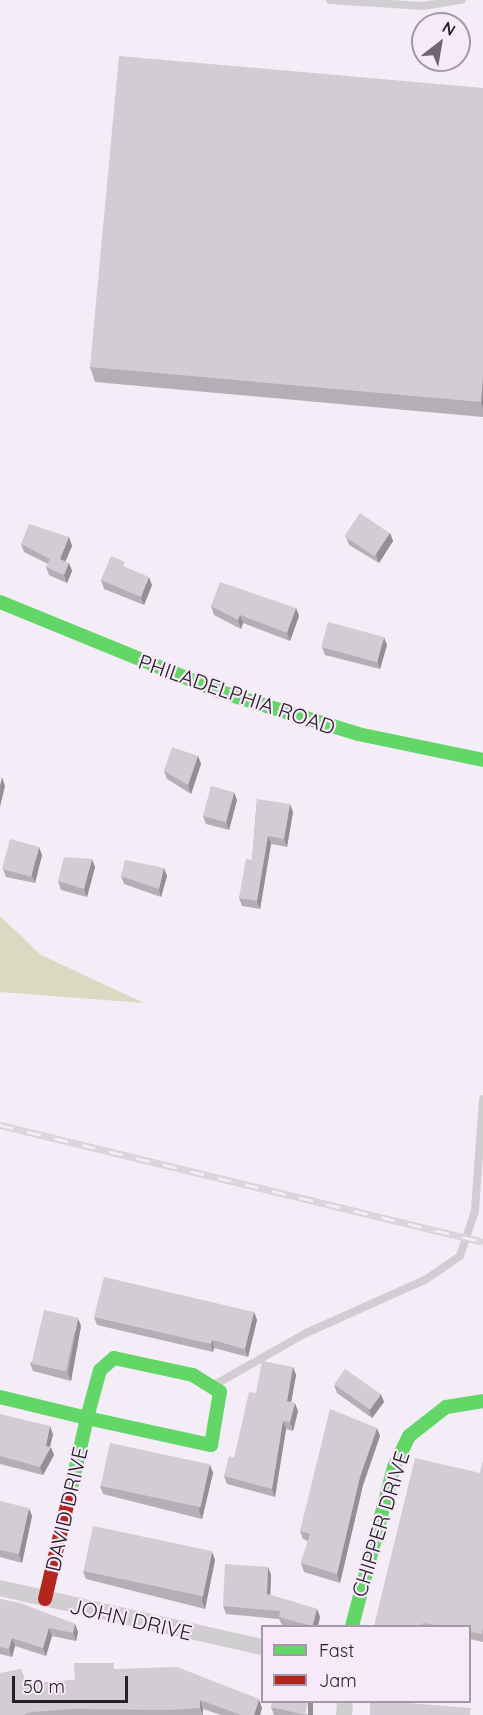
<!DOCTYPE html>
<style>
body{margin:0}
#map{position:relative;width:483px;height:1715px;overflow:hidden;background:#f4ecf6;font-family:Quicksand,sans-serif}
div>[style]{position:absolute}
.green>*{inset:0;background:#dadac3}
.lane>*{height:8px;margin:-4px;padding:0 4px;transform-origin:4px;border-radius:4px;background:#d0ced1}
.street>*{height:16px;margin:-8px;padding:0 8px;transform-origin:8px;border-radius:8px;background:#d0ced1}
.fast>*{height:14px;margin:-7px;padding:0 7px;transform-origin:7px;border-radius:7px;background:#63d668}
.jam>*{height:14px;margin:-7px;padding:0 7px;transform-origin:7px;border-radius:7px;background:#b3261e}
.rail>*{height:7px;margin-top:-3.5px;transform-origin:0;background:repeating-linear-gradient(90deg,#f7e8fa 0 14px,#d7d5d7 0 28px);box-sizing:border-box;border-block:2px solid #d7d5d7}
.wall>*{inset:0;background:#b5afb5}
.shaded-wall>*{inset:0;background:#938f94;transform-origin:0 0}
.building>*{inset:0;background:#d2ccd3;transform-origin:0 0}
span{translate:-50% -50%;white-space:nowrap;text-align:center;line-height:1.15;-webkit-text-stroke:4.5px #f7e8fa;paint-order:stroke}
.street-label{font-size:21px;color:#262027}
.legend{position:absolute;left:261px;top:1625px;width:210px;height:78px;box-sizing:border-box;background:#f7e8fa;border:2px solid #a398a6;margin:0;padding:8px 10px;list-style:none;font-size:18px;color:#262027}
.legend li{display:flex;align-items:center;gap:12px;height:30px}
.legend b{width:30px;border:2px solid #a398a6}
.north{position:absolute;left:411px;top:12px;width:60px;height:60px;box-sizing:border-box;background:#f7e8fa;border:2px solid #a398a6;border-radius:50%;rotate:31deg;font-size:16px;font-weight:700;line-height:24px;text-align:center;color:#262027}
.north::after{content:'';display:block;margin:auto;width:21px;height:27px;background:#6e676f;clip-path:polygon(50% 0,100% 100%,50% 72%,0 100%)}
.scale{position:absolute;left:12px;top:1676px;width:116px;height:27px;box-sizing:border-box;border:3px solid #262027;border-top:0;padding-left:8px;font-size:18px;line-height:21px;white-space:nowrap;color:#262027;-webkit-text-stroke:4px #f7e8fa;paint-order:stroke}
</style>
<div id="map">
<div class="green">
<i style="clip-path:polygon(0 916px,41px 955px,144px 1003px,0 992px)"></i>
</div>
<div class="lane">
<i style="left:330px;top:0;width:93px;rotate:3.7deg"></i>
<i style="left:423px;top:6px;width:39px;rotate:-9deg"></i>
<i style="left:216px;top:1384px;width:101px;rotate:-29.6deg"></i>
<i style="left:304px;top:1334px;width:133px;rotate:-24.1deg"></i>
<i style="left:425px;top:1280px;width:42px;rotate:-34.4deg"></i>
<i style="left:460px;top:1256px;width:47px;rotate:-71.6deg"></i>
<i style="left:475px;top:1211px;width:112px;rotate:-85.9deg"></i>
</div>
<div class="street">
<i style="left:0;top:1588px;width:269px;rotate:12.7deg"></i>
<i style="left:344px;top:1715px;width:13px;rotate:-86deg"></i>
</div>
<div class="fast">
<i style="left:0;top:602px;width:239px;rotate:22.2deg"></i>
<i style="left:221px;top:692px;width:143px;rotate:17deg"></i>
<i style="left:358px;top:734px;width:128px;rotate:11.7deg"></i>
<i style="left:0;top:1397px;width:89px;rotate:13.6deg"></i>
<i style="left:87px;top:1418px;width:127px;rotate:12.3deg"></i>
<i style="left:211px;top:1445px;width:54px;rotate:-80.4deg"></i>
<i style="left:220px;top:1392px;width:32px;rotate:-148deg"></i>
<i style="left:193px;top:1375px;width:81px;rotate:-167.9deg"></i>
<i style="left:114px;top:1358px;width:18px;rotate:139deg"></i>
<i style="left:100px;top:1370px;width:50px;rotate:105.2deg"></i>
<i style="left:87px;top:1418px;width:81px;rotate:102.8deg"></i>
<i style="left:352px;top:1626px;width:164px;rotate:-75.2deg"></i>
<i style="left:394px;top:1467px;width:34px;rotate:-64deg"></i>
<i style="left:409px;top:1436px;width:47px;rotate:-38.1deg"></i>
<i style="left:446px;top:1407px;width:37px;rotate:-9deg"></i>
</div>
<div class="jam">
<i style="left:45px;top:1599px;width:105px;rotate:-76.8deg"></i>
</div>
<div class="rail">
<i style="left:0;top:1125px;width:497px;rotate:13.6deg"></i>
</div>
<div class="wall">
<i style="clip-path:polygon(483px 88px,483px 417px,95px 382px,90px 367px)"></i>
<i style="clip-path:polygon(390px 533px,393px 541px,379px 563px,349px 545px,346px 537px)"></i>
<i style="clip-path:polygon(69px 537px,72px 546px,65px 562px,69px 563px,72px 571px,67px 583px,49px 575px,46px 567px,48px 564px,24px 552px,21px 544px)"></i>
<i style="clip-path:polygon(127px 568px,152px 585px,144px 605px,104px 589px,101px 580px)"></i>
<i style="clip-path:polygon(211px 606px,296px 608px,299px 616px,290px 641px,243px 623px,241px 629px,214px 615px)"></i>
<i style="clip-path:polygon(387px 645px,380px 669px,325px 655px,322px 647px)"></i>
<i style="clip-path:polygon(198px 756px,201px 764px,191px 794px,167px 779px,164px 771px)"></i>
<i style="clip-path:polygon(257px 799px,293px 812px,287px 847px,271px 844px,260px 909px,242px 906px,239px 898px,252px 860px)"></i>
<i style="clip-path:polygon(237px 800px,229px 830px,206px 824px,203px 816px)"></i>
<i style="clip-path:polygon(42px 855px,35px 883px,6px 877px,3px 869px)"></i>
<i style="clip-path:polygon(95px 867px,87px 897px,61px 890px,58px 881px)"></i>
<i style="clip-path:polygon(164px 868px,167px 876px,161px 897px,124px 884px,121px 876px)"></i>
<i style="clip-path:polygon(254px 1312px,257px 1320px,248px 1357px,214px 1348px,213px 1352px,97px 1325px,94px 1317px)"></i>
<i style="clip-path:polygon(81px 1326px,71px 1381px,33px 1371px,30px 1363px)"></i>
<i style="clip-path:polygon(293px 1367px,296px 1375px,291px 1402px,298px 1411px,293px 1431px,286px 1429px,275px 1497px,227px 1484px,224px 1476px,234px 1458px,256px 1393px)"></i>
<i style="clip-path:polygon(334px 1385px,384px 1402px,372px 1418px,337px 1393px)"></i>
<i style="clip-path:polygon(0 1414px,53px 1434px,50px 1447px,54px 1455px,43px 1475px,0 1464px)"></i>
<i style="clip-path:polygon(380px 1436px,363px 1485px,340px 1583px,304px 1572px,301px 1563px,308px 1541px,303px 1539px,300px 1531px)"></i>
<i style="clip-path:polygon(483px 1461px,483px 1642px,470px 1639px,470px 1626px,374px 1626px,480px 1473px)"></i>
<i style="clip-path:polygon(210px 1465px,213px 1473px,202px 1519px,103px 1494px,100px 1486px)"></i>
<i style="clip-path:polygon(0 1501px,32px 1516px,22px 1563px,0 1557px)"></i>
<i style="clip-path:polygon(212px 1552px,215px 1560px,205px 1609px,86px 1579px,83px 1571px)"></i>
<i style="clip-path:polygon(268px 1567px,271px 1575px,270px 1595px,317px 1609px,320px 1617px,318px 1626px,286px 1626px,282px 1625px,279px 1619px,226px 1614px,223px 1606px)"></i>
<i style="clip-path:polygon(0 1599px,75px 1624px,78px 1632px,76px 1641px,52px 1636px,46px 1656px,15px 1646px,12px 1657px,0 1654px)"></i>
<i style="clip-path:polygon(21px 1669px,26px 1684px,75px 1680px,116px 1669px,262px 1708px,260px 1715px,221px 1715px,203px 1709px,203px 1715px,0 1715px)"></i>
<i style="clip-path:polygon(271px 1707px,310px 1715px,274px 1715px)"></i>
</div>
<div class="shaded-wall">
<i style="clip-path:polygon(483px 376px,483px 409px,481px 402px)"></i>
<i style="clip-path:polygon(390px 533px,393px 541px,379px 563px,376px 555px)"></i>
<i style="clip-path:polygon(69px 537px,72px 546px,63px 567px,60px 559px)"></i>
<i style="clip-path:polygon(69px 563px,72px 571px,67px 583px,64px 575px)"></i>
<i style="clip-path:polygon(149px 577px,152px 585px,144px 605px,141px 597px)"></i>
<i style="clip-path:polygon(296px 608px,299px 616px,290px 641px,287px 633px)"></i>
<i style="clip-path:polygon(240px 615px,243px 623px,241px 629px,238px 620px)"></i>
<i style="clip-path:polygon(384px 637px,387px 645px,380px 669px,377px 661px)"></i>
<i style="clip-path:polygon(198px 756px,201px 764px,191px 794px,188px 785px)"></i>
<i style="clip-path:polygon(2px 777px,5px 786px,0 807px,0 786px)"></i>
<i style="clip-path:polygon(234px 792px,237px 800px,229px 830px,226px 821px)"></i>
<i style="clip-path:polygon(290px 804px,293px 812px,287px 847px,284px 839px)"></i>
<i style="clip-path:polygon(268px 836px,271px 844px,260px 909px,257px 901px)"></i>
<i style="clip-path:polygon(39px 847px,42px 855px,35px 883px,32px 875px)"></i>
<i style="clip-path:polygon(92px 859px,95px 867px,87px 897px,84px 889px)"></i>
<i style="clip-path:polygon(164px 868px,167px 876px,161px 897px,159px 889px)"></i>
<i style="clip-path:polygon(254px 1312px,257px 1320px,248px 1357px,245px 1349px)"></i>
<i style="clip-path:polygon(78px 1318px,81px 1326px,71px 1381px,68px 1373px)"></i>
<i style="clip-path:polygon(212px 1340px,214px 1348px,213px 1352px,211px 1344px)"></i>
<i style="clip-path:polygon(293px 1367px,296px 1375px,290px 1409px,287px 1401px)"></i>
<i style="clip-path:polygon(381px 1394px,384px 1402px,372px 1418px,369px 1410px)"></i>
<i style="clip-path:polygon(295px 1403px,298px 1411px,293px 1431px,290px 1422px)"></i>
<i style="clip-path:polygon(283px 1421px,286px 1429px,275px 1497px,272px 1489px)"></i>
<i style="clip-path:polygon(50px 1426px,53px 1434px,49px 1450px,51px 1447px,54px 1455px,43px 1475px,40px 1467px)"></i>
<i style="clip-path:polygon(377px 1428px,380px 1436px,363px 1485px,340px 1583px,337px 1574px,360px 1477px)"></i>
<i style="clip-path:polygon(210px 1465px,213px 1473px,202px 1519px,199px 1511px)"></i>
<i style="clip-path:polygon(29px 1508px,32px 1516px,22px 1563px,19px 1554px)"></i>
<i style="clip-path:polygon(212px 1552px,215px 1560px,205px 1609px,202px 1601px)"></i>
<i style="clip-path:polygon(268px 1567px,271px 1575px,270px 1602px,267px 1594px)"></i>
<i style="clip-path:polygon(317px 1609px,320px 1617px,318px 1626px,313px 1626px)"></i>
<i style="clip-path:polygon(75px 1624px,78px 1632px,76px 1641px,73px 1633px)"></i>
<i style="clip-path:polygon(49px 1628px,52px 1636px,46px 1656px,43px 1648px)"></i>
<i style="clip-path:polygon(12px 1638px,15px 1646px,12px 1657px,9px 1649px)"></i>
<i style="clip-path:polygon(259px 1699px,262px 1708px,260px 1715px,254px 1715px)"></i>
<i style="clip-path:polygon(200px 1700px,203px 1709px,203px 1715px,200px 1708px)"></i>
<i style="left:308px;top:1701px;width:5px;height:14px"></i>
</div>
<div class="building">
<i style="clip-path:polygon(119px 56px,483px 88px,483px 376px,481px 402px,90px 367px)"></i>
<i style="left:360px;top:513px;width:36px;height:28px;rotate:34deg"></i>
<i style="clip-path:polygon(29px 524px,69px 537px,60px 559px,69px 563px,64px 575px,46px 567px,50px 559px,21px 544px)"></i>
<i style="clip-path:polygon(111px 556px,125px 562px,123px 566px,149px 577px,141px 597px,101px 580px)"></i>
<i style="clip-path:polygon(220px 582px,296px 608px,287px 633px,240px 615px,238px 620px,211px 606px)"></i>
<i style="left:328px;top:622px;width:58px;height:26px;rotate:15deg"></i>
<i style="clip-path:polygon(172px 747px,198px 756px,188px 785px,164px 771px)"></i>
<i style="left:211px;top:786px;width:24px;height:31px;rotate:15deg"></i>
<i style="clip-path:polygon(257px 799px,290px 804px,284px 839px,268px 836px,257px 901px,239px 898px,246px 859px,252px 860px)"></i>
<i style="left:10px;top:839px;width:30px;height:31px;rotate:15deg"></i>
<i style="clip-path:polygon(64px 857px,92px 859px,84px 889px,58px 881px)"></i>
<i style="clip-path:polygon(125px 860px,164px 868px,159px 889px,121px 876px)"></i>
<i style="clip-path:polygon(104px 1277px,254px 1312px,245px 1349px,212px 1340px,211px 1344px,94px 1317px)"></i>
<i style="left:44px;top:1310px;width:35px;height:55px;rotate:13deg"></i>
<i style="clip-path:polygon(262px 1361px,293px 1367px,287px 1401px,295px 1403px,290px 1422px,283px 1421px,272px 1489px,224px 1476px,229px 1456px,234px 1458px,249px 1392px,256px 1393px)"></i>
<i style="left:345px;top:1369px;width:44px;height:19px;rotate:35deg"></i>
<i style="clip-path:polygon(330px 1409px,377px 1428px,360px 1477px,337px 1574px,301px 1563px,310px 1534px,300px 1531px)"></i>
<i style="clip-path:polygon(0 1414px,50px 1426px,46px 1446px,51px 1447px,40px 1467px,0 1456px)"></i>
<i style="left:110px;top:1443px;width:102px;height:44px;rotate:12deg"></i>
<i style="clip-path:polygon(415px 1458px,480px 1473px,483px 1461px,483px 1627px,482px 1634px,470px 1632px,470px 1626px,440px 1626px,423px 1623px,422px 1626px,374px 1626px)"></i>
<i style="clip-path:polygon(0 1501px,29px 1508px,19px 1554px,0 1550px)"></i>
<i style="left:93px;top:1526px;width:122px;height:46px;rotate:12deg"></i>
<i style="clip-path:polygon(225px 1564px,268px 1567px,267px 1594px,317px 1609px,312px 1626px,279px 1617px,280px 1611px,223px 1606px)"></i>
<i style="clip-path:polygon(0 1599px,20px 1603px,75px 1624px,73px 1633px,49px 1628px,43px 1648px,12px 1638px,9px 1649px,0 1647px)"></i>
<i style="clip-path:polygon(74px 1663px,114px 1663px,114px 1669px,177px 1667px,259px 1699px,254px 1715px,241px 1715px,200px 1700px,200px 1708px,168px 1710px,75px 1709px,31px 1712px,23px 1715px,0 1715px,0 1673px,21px 1669px,25px 1684px,75px 1680px)"></i>
<i style="clip-path:polygon(272px 1701px,308px 1701px,305px 1715px,271px 1707px)"></i>
<i style="clip-path:polygon(370px 1701px,408px 1701px,408px 1703px,471px 1708px,470px 1715px,370px 1715px)"></i>
</div>
<div class="street-label">
<span style="left:237px;top:694px;rotate:19deg">PHILADELPHIA ROAD</span>
<span style="left:66px;top:1509px;rotate:-77deg">DAVID DRIVE</span>
<span style="left:380px;top:1524px;rotate:-73deg">CHIPPER DRIVE</span>
<span style="left:131px;top:1619px;rotate:13deg">JOHN DRIVE</span>
</div>
<ul class="legend">
<li><b style="height:8px;background:#63d668"></b>Fast</li>
<li><b style="height:8px;background:#b3261e"></b>Jam</li>
</ul>
<div class="north">N</div>
<div class="scale">50 m</div>
</div>
